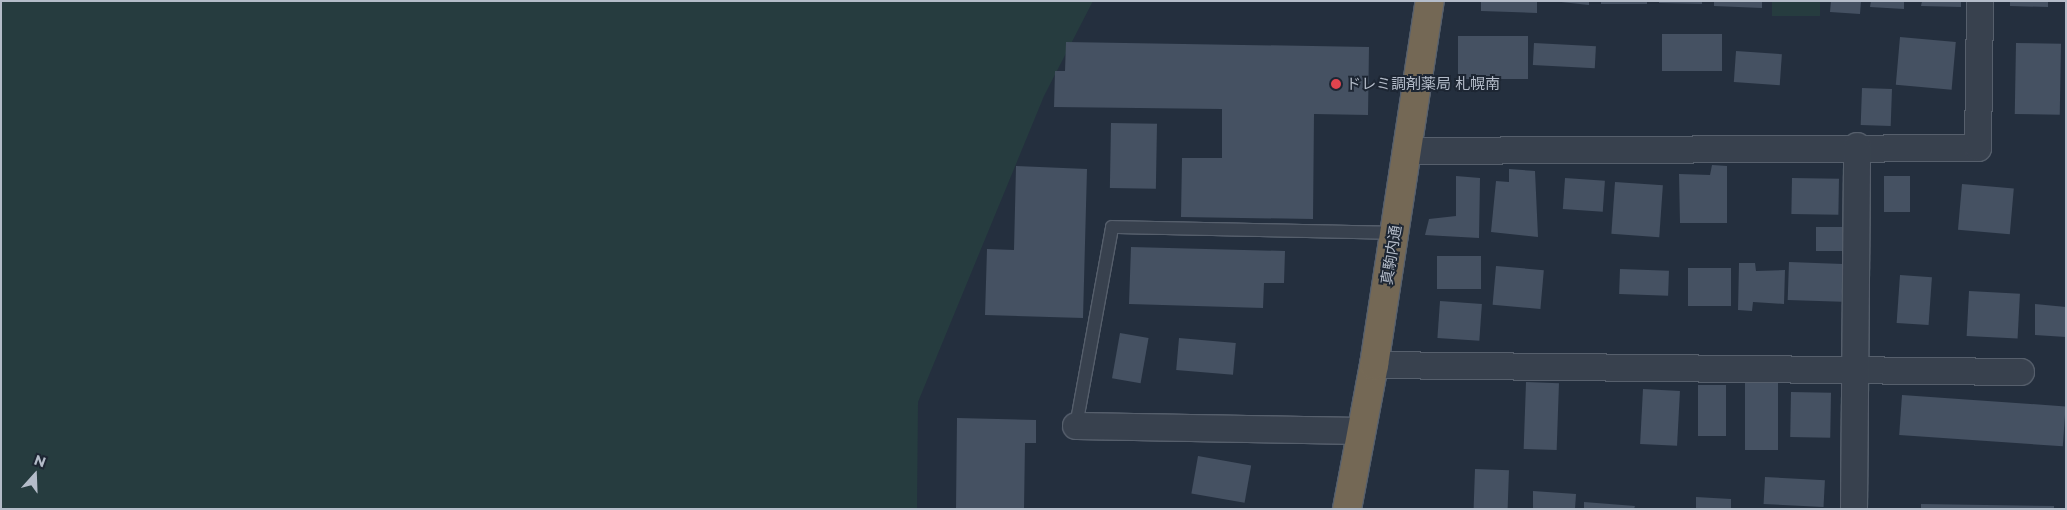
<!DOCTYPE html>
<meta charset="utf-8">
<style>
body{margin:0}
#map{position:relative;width:2067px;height:510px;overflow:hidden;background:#242f3e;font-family:Montserrat,"Noto Sans JP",sans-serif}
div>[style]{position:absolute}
.green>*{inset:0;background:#263c3f;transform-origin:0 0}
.building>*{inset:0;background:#455162;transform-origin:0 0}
.roads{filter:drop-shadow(1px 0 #565f6c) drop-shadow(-1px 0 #565f6c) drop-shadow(0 1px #565f6c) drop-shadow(0 -1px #565f6c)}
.lane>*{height:12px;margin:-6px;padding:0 6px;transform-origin:6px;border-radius:6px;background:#38414e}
.street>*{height:26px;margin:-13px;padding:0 13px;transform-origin:13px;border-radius:13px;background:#38414e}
.highway>*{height:28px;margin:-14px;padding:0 14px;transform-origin:14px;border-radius:14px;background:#746855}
.dots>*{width:14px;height:14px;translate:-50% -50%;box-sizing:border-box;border:2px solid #1d2633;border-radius:50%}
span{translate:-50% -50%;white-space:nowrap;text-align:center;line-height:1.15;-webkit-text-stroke:4px #1d2633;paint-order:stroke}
.poi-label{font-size:15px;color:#b4bcc9}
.left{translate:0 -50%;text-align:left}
.street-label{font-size:15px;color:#b4bcc9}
.frame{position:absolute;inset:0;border:2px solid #b4bcc9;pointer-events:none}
.north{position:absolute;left:10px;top:450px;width:50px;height:50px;-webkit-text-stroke:4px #1d2633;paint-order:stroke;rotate:20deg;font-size:14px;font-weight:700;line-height:20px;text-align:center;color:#b4bcc9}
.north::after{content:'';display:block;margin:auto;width:18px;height:22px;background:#b4bcc9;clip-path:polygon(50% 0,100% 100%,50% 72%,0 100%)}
</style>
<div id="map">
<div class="green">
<i style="clip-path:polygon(1px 1px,1093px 1px,1044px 96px,918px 402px,917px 509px,1px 509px)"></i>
<i style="left:1772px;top:1px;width:48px;height:15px"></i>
</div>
<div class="building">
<i style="clip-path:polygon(1481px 1px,1537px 1px,1537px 13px,1481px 11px)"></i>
<i style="clip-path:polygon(1552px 1px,1589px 1px,1589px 5px)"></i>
<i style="left:1601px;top:1px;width:46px;height:3px"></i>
<i style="clip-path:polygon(1659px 1px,1702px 1px,1702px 4px,1659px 3px)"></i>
<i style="clip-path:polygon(1714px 1px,1762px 1px,1762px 8px,1714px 6px)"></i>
<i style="clip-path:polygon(1831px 1px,1861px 1px,1860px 14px,1830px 12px)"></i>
<i style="clip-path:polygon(1871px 1px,1904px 1px,1904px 9px,1870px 7px)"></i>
<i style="clip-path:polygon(1922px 1px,1961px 1px,1961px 7px,1921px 6px)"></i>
<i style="clip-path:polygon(2010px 1px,2048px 1px,2048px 7px,2010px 6px)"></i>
<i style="left:1662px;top:34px;width:60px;height:37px"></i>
<i style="left:1458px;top:36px;width:70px;height:43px"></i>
<i style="left:1900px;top:37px;width:56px;height:48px;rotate:5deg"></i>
<i style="clip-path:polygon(1066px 42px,1369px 47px,1368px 115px,1314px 114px,1313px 219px,1181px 217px,1182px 158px,1222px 158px,1222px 109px,1054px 107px,1055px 71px,1065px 71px)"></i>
<i style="left:1534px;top:43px;width:62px;height:22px;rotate:3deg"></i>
<i style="left:2016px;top:43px;width:45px;height:71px;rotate:1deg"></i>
<i style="left:1736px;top:51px;width:46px;height:31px;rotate:4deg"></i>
<i style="left:1862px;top:88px;width:30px;height:37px;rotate:2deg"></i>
<i style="left:1111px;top:123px;width:46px;height:65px;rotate:1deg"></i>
<i style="clip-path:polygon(1712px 165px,1727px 166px,1727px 223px,1680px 223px,1679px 174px,1710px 175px)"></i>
<i style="clip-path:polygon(1016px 166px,1087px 169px,1083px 318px,985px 315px,987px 249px,1014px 250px)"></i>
<i style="clip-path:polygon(1509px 169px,1535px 171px,1538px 237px,1491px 232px,1496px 181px,1509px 182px)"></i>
<i style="clip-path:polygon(1456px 176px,1480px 178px,1479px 238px,1425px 235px,1429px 219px,1456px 216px)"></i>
<i style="left:1884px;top:176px;width:26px;height:36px"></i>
<i style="left:1565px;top:178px;width:40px;height:31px;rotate:4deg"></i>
<i style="left:1792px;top:178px;width:47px;height:36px;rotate:1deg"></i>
<i style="left:1615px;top:182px;width:48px;height:52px;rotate:4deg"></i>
<i style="left:1962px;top:184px;width:52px;height:46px;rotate:5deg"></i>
<i style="left:1816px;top:227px;width:27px;height:24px"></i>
<i style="clip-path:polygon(1131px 247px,1285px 251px,1284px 283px,1264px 283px,1263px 308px,1129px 304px)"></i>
<i style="left:1437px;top:256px;width:44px;height:33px"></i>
<i style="left:1789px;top:262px;width:54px;height:38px;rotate:2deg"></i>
<i style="clip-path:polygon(1739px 263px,1755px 263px,1756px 271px,1785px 270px,1784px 304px,1753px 302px,1752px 311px,1738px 310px)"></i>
<i style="left:1496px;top:266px;width:48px;height:39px;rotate:5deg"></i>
<i style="left:1688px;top:268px;width:43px;height:38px"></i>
<i style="left:1620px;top:269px;width:49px;height:25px;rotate:2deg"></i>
<i style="left:1900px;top:275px;width:32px;height:48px;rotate:4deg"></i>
<i style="left:1969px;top:291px;width:51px;height:45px;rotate:3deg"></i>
<i style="left:1440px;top:301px;width:42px;height:37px;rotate:4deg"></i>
<i style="clip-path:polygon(2035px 304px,2066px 307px,2066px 337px,2035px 335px)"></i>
<i style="left:1120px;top:333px;width:29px;height:46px;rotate:10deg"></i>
<i style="left:1179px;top:338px;width:57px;height:32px;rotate:5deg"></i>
<i style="left:1526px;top:382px;width:33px;height:67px;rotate:2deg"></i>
<i style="left:1745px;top:383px;width:33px;height:67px"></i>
<i style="left:1698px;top:385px;width:28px;height:51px"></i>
<i style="left:1643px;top:389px;width:37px;height:55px;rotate:3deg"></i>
<i style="left:1791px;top:392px;width:40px;height:45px;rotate:1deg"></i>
<i style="left:1902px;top:395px;width:164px;height:40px;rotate:4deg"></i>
<i style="clip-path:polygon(957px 418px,1036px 420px,1036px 443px,1025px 443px,1024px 509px,956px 509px)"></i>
<i style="left:1198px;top:456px;width:54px;height:38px;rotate:10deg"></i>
<i style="left:1475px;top:469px;width:34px;height:40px;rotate:2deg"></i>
<i style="left:1765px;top:477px;width:60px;height:27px;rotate:3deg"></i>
<i style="clip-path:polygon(1533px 491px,1576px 494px,1575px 509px,1533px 509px)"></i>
<i style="clip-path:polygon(1696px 497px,1731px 499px,1731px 509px,1696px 509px)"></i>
<i style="clip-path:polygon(1584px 502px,1635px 506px,1634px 509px,1584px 509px)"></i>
<i style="clip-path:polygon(1921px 504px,2054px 506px,2054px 509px,1921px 509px)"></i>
</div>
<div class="roads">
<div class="lane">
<i style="left:1076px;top:426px;width:202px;rotate:-79.7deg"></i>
<i style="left:1112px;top:227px;width:283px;rotate:1.2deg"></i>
</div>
<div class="street">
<i style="left:1407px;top:151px;width:571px;rotate:-0.3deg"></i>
<i style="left:1978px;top:148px;width:147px;rotate:-89.2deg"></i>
<i style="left:1374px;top:365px;width:647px;rotate:0.62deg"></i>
<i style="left:1076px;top:426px;width:286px;rotate:1deg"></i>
<i style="left:1854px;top:509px;width:363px;rotate:-89.5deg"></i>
</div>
<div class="highway">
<i style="left:1347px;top:509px;width:147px;rotate:-79.4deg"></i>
<i style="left:1374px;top:365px;width:368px;rotate:-81.3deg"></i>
</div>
</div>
<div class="dots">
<i style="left:1336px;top:84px;background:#e0444e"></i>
</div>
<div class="poi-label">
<span class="left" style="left:1346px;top:84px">ドレミ調剤薬局 札幌南</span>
</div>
<div class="street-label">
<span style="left:1391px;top:255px;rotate:-81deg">真駒内通</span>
</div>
<div class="frame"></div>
<div class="north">N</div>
</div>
